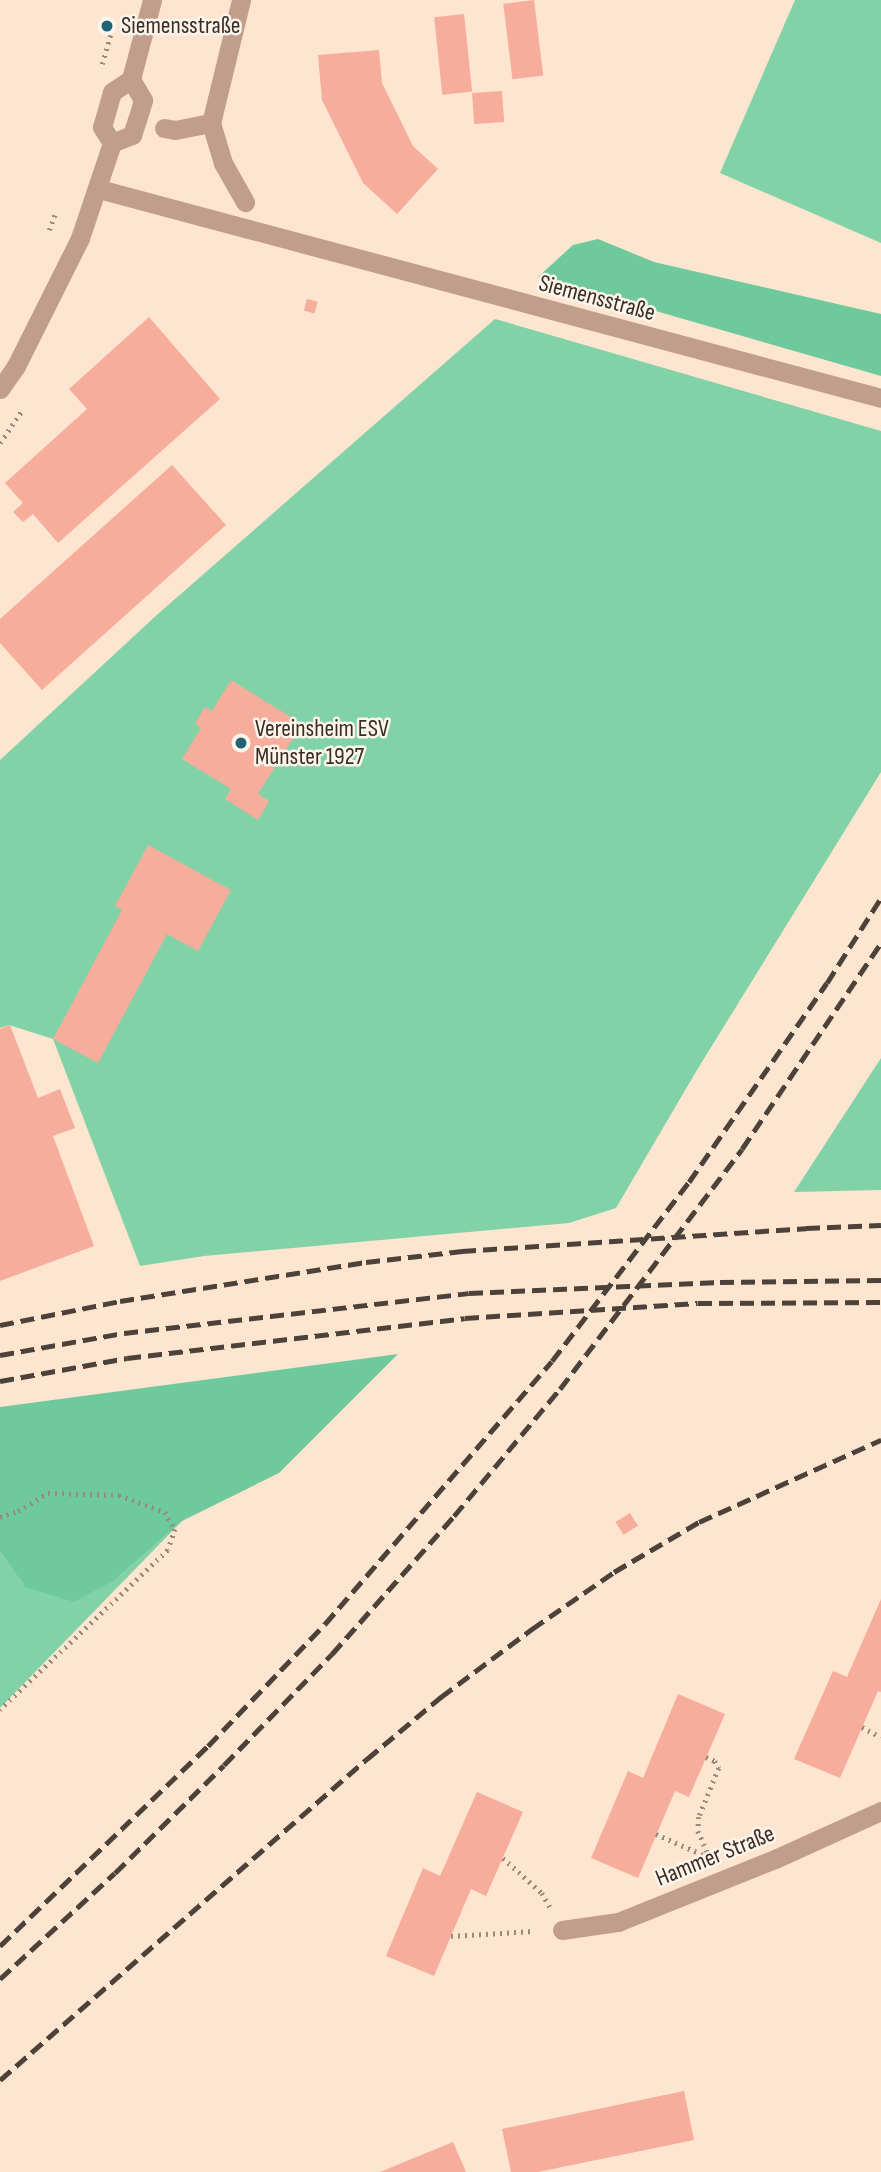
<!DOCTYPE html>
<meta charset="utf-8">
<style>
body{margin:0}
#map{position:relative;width:881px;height:2172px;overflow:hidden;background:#fde5d0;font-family:"Sofia Sans Condensed",sans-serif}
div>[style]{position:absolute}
.green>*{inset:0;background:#82d2a8}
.forest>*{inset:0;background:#6eca9c}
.building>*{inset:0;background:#f6ad9c;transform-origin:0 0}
.path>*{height:4.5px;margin-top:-2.25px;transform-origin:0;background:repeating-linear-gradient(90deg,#99897a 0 2px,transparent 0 7px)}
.minor>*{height:19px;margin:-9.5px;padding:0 9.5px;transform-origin:9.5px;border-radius:9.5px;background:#c19e8b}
.rail>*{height:5px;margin-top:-2.5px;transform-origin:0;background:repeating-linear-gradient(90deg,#4d4239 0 14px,transparent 0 21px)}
.dots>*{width:19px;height:19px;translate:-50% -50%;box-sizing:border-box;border:4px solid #fef5ec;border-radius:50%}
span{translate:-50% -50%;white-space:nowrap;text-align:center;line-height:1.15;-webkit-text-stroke:5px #fef5ec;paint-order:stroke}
.poi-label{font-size:24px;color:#372e26}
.left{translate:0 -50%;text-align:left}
.street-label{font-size:24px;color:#372e26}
</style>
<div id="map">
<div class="green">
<i style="clip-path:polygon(795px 0,881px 0,881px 243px,720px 173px)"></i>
<i style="clip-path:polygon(495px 319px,881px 431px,881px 772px,697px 1070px,616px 1208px,569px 1223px,204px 1256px,140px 1266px,53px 1039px,9px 1025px,0 1028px,0 760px,159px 613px)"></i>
<i style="clip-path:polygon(881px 1058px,881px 1190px,794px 1192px)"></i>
<i style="clip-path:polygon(182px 1521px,0 1708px,0 1552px,25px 1587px,115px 1580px)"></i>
</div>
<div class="forest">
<i style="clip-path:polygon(598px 239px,654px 262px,881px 314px,881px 376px,538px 277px,573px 245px)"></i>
<i style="clip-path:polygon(398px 1354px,279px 1473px,182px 1521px,115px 1580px,74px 1602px,25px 1587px,0 1552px,0 1407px)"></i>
</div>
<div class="building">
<i style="left:534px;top:0;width:76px;height:31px;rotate:83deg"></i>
<i style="left:464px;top:14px;width:78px;height:30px;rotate:84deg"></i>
<i style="clip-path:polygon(379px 50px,382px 83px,413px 146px,438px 169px,397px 214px,363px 183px,322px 100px,318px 55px)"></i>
<i style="left:502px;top:91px;width:31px;height:30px;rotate:86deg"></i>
<i style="left:307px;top:299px;width:11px;height:12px;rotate:15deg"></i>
<i style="clip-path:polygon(149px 317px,220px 399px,58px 543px,33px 514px,23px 522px,13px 512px,23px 503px,5px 483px,87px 409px,69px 389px)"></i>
<i style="clip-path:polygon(172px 465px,226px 525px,42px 690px,0 643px,0 619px)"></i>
<i style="clip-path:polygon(231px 680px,302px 724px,258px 794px,269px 801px,258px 820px,225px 799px,231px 789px,182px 759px,201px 728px,195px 723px,205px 707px,212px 711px)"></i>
<i style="clip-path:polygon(148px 845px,231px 890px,198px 951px,167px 934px,98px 1063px,53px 1039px,122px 910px,115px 906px)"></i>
<i style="clip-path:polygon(10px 1025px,38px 1098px,60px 1089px,75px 1128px,53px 1136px,94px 1246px,0 1281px,0 1029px)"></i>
<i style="left:630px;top:1513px;width:15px;height:17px;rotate:58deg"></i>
<i style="clip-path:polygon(881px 1599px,881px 1692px,878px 1691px,840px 1778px,794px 1759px,833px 1671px,847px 1677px)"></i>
<i style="clip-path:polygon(678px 1694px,725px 1714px,689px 1797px,675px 1791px,638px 1878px,591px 1858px,628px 1771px,643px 1778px)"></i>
<i style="clip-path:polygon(477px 1792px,523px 1812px,486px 1896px,471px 1889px,434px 1976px,386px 1956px,423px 1868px,440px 1876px)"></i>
<i style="clip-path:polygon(684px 2091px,694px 2140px,538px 2172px,511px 2172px,502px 2129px)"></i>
<i style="clip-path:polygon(453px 2142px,466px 2172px,380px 2172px)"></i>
</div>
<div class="path">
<i style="left:102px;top:64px;width:33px;rotate:-74deg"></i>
<i style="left:49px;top:230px;width:19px;rotate:-69deg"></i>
<i style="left:0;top:443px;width:41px;rotate:-55.9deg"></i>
<i style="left:0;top:1517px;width:19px;rotate:-18deg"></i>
<i style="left:18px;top:1511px;width:35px;rotate:-31deg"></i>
<i style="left:48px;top:1493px;width:71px;rotate:1.6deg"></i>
<i style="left:119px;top:1495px;width:49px;rotate:20.3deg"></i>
<i style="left:165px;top:1512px;width:20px;rotate:60deg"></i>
<i style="left:175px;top:1529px;width:22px;rotate:108deg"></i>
<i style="left:168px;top:1550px;width:232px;rotate:136.4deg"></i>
<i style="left:862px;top:1727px;width:21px;rotate:28deg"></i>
<i style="left:706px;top:1757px;width:10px;rotate:24deg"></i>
<i style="left:715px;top:1761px;width:8px;rotate:60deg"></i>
<i style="left:719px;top:1768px;width:53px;rotate:112.2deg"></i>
<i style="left:699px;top:1817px;width:14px;rotate:94deg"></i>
<i style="left:698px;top:1831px;width:27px;rotate:66deg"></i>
<i style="left:656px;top:1834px;width:55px;rotate:23.7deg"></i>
<i style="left:503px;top:1858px;width:52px;rotate:41.9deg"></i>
<i style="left:542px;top:1893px;width:16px;rotate:60deg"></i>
<i style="left:451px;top:1936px;width:83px;rotate:-3.4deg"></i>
</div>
<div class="minor">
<i style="left:241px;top:0;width:127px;rotate:103.7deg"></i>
<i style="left:211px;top:123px;width:42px;rotate:73.3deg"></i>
<i style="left:223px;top:163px;width:45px;rotate:60.6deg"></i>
<i style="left:164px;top:128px;width:11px;rotate:10deg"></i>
<i style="left:175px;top:130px;width:37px;rotate:-11deg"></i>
<i style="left:112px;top:143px;width:22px;rotate:-22deg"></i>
<i style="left:132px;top:135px;width:16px;rotate:-72deg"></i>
<i style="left:137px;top:120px;width:21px;rotate:-73deg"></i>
<i style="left:143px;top:100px;width:24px;rotate:-120deg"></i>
<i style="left:99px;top:189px;width:809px;rotate:14.96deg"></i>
<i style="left:0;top:389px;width:28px;rotate:-55deg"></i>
<i style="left:16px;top:366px;width:143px;rotate:-63.4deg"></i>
<i style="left:80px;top:238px;width:100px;rotate:-71.4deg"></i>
<i style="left:112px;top:143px;width:19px;rotate:-122deg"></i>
<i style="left:102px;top:127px;width:36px;rotate:-74deg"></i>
<i style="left:112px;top:92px;width:23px;rotate:-34deg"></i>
<i style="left:131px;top:79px;width:82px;rotate:-75.1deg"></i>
<i style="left:562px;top:1930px;width:57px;rotate:-8.1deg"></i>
<i style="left:618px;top:1922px;width:169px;rotate:-21.9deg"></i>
<i style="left:775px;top:1859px;width:116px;rotate:-24.4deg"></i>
</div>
<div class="rail">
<i style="left:0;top:1325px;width:122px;rotate:-11.3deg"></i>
<i style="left:120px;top:1301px;width:249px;rotate:-9deg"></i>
<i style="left:366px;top:1262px;width:97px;rotate:-6.5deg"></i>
<i style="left:462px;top:1251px;width:345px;rotate:-3.8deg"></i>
<i style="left:806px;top:1228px;width:75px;rotate:-2.3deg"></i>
<i style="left:0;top:1355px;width:126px;rotate:-10.1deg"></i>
<i style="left:124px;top:1333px;width:347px;rotate:-6.6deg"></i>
<i style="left:469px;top:1293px;width:251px;rotate:-2.5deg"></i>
<i style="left:720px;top:1282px;width:161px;rotate:-0.7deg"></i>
<i style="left:0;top:1381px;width:129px;rotate:-10.3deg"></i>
<i style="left:127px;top:1358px;width:340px;rotate:-6.7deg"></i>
<i style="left:465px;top:1318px;width:233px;rotate:-3.7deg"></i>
<i style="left:698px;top:1303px;width:183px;rotate:-0.3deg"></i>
<i style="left:0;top:1946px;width:289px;rotate:-43.9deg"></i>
<i style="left:208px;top:1746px;width:169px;rotate:-46.2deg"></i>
<i style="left:325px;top:1624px;width:347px;rotate:-49.2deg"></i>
<i style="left:552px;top:1361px;width:225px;rotate:-52.6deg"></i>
<i style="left:689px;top:1182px;width:242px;rotate:-55.3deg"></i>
<i style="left:827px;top:983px;width:101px;rotate:-57.6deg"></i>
<i style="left:0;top:1979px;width:156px;rotate:-42.7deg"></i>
<i style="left:115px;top:1873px;width:153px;rotate:-44.7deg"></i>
<i style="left:224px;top:1765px;width:155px;rotate:-45.8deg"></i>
<i style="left:332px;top:1654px;width:184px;rotate:-48.5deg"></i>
<i style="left:454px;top:1516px;width:165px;rotate:-50.2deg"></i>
<i style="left:560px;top:1389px;width:301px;rotate:-52.8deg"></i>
<i style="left:742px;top:1149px;width:249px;rotate:-56deg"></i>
<i style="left:0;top:2080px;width:488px;rotate:-41.2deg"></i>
<i style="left:367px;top:1759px;width:97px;rotate:-40deg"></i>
<i style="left:441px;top:1697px;width:114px;rotate:-36.8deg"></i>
<i style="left:532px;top:1629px;width:100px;rotate:-34.8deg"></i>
<i style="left:614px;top:1572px;width:99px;rotate:-30.5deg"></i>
<i style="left:699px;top:1522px;width:200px;rotate:-24.3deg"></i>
</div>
<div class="dots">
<i style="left:107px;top:26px;background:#206476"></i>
<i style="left:241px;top:743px;background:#206476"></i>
</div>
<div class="poi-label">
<span class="left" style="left:121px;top:26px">Siemensstraße</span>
<span class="left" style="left:255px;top:743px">Vereinsheim ESV<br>Münster 1927</span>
</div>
<div class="street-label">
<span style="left:597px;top:298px;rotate:15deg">Siemensstraße</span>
<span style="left:715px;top:1856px;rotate:-22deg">Hammer Straße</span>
</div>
</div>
